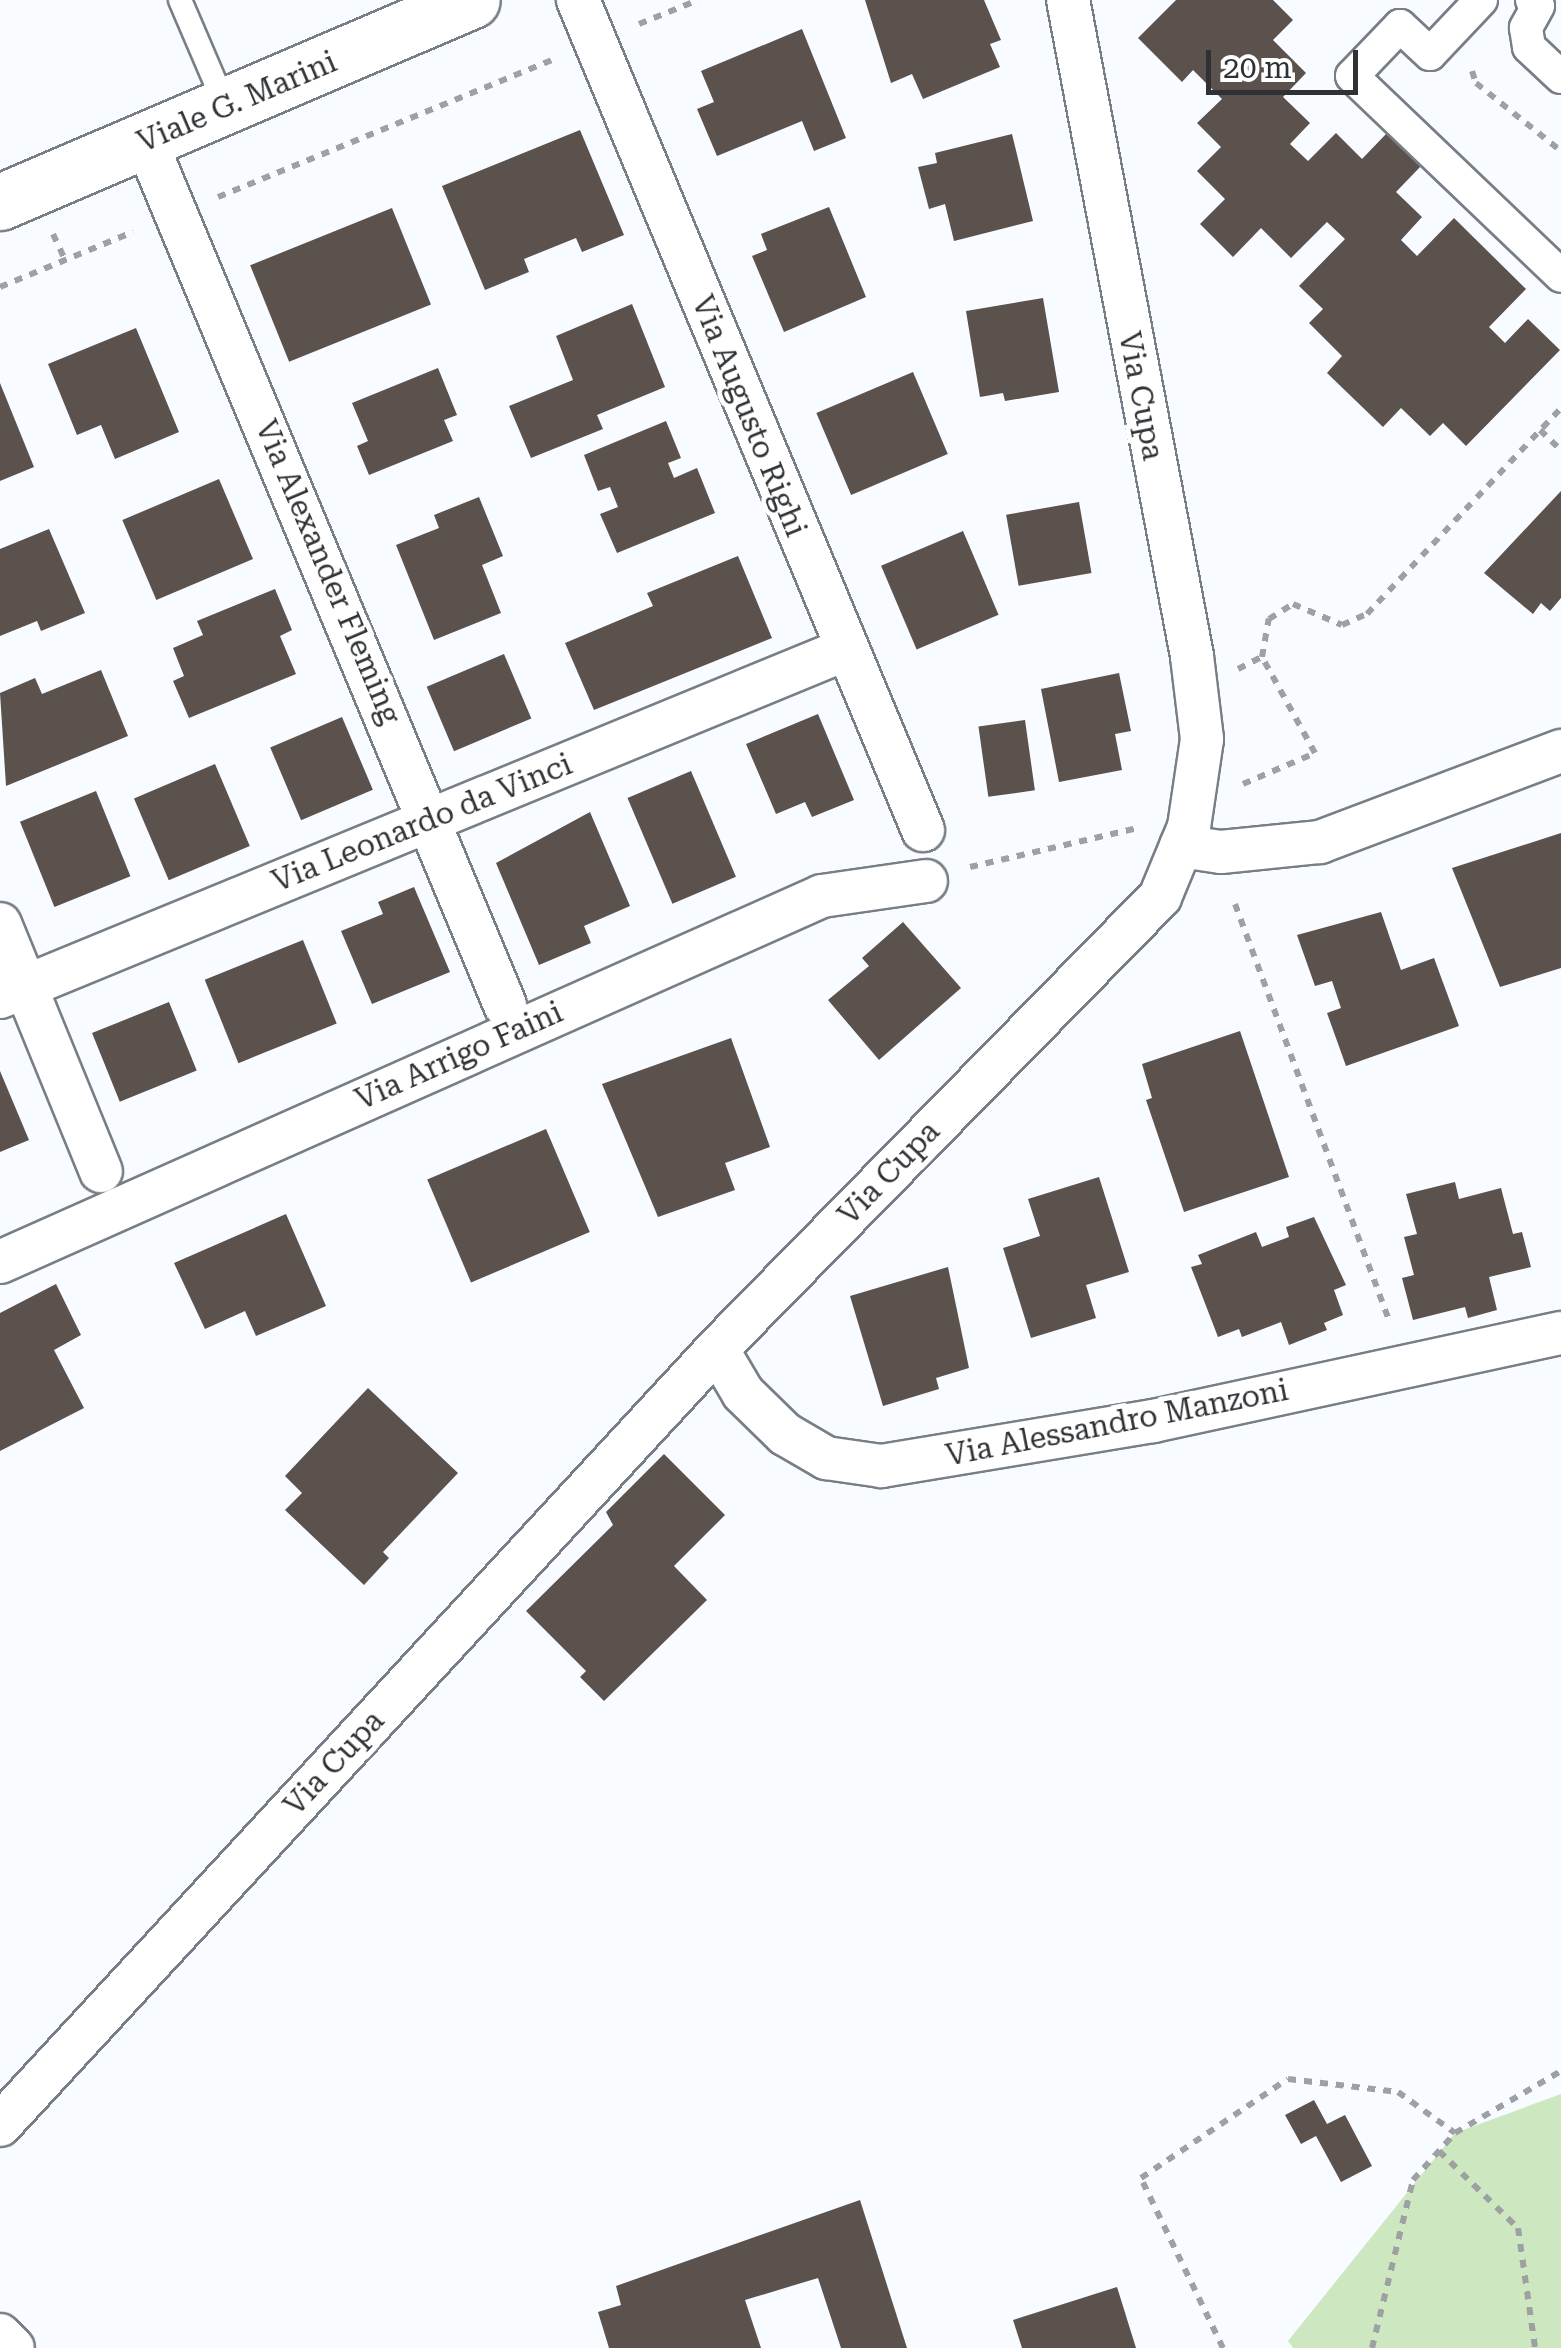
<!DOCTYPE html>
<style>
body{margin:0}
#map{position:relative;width:1561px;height:2348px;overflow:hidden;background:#f8fbff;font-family:"Roboto Serif",serif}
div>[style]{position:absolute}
.green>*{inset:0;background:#cde7c0}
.building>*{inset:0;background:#5b514d;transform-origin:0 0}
.path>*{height:6px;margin-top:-3px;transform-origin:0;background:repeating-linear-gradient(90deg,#9ea1a4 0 8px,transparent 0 16px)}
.roads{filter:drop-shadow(2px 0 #777e86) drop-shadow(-2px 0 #777e86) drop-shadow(0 2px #777e86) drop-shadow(0 -2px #777e86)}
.service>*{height:22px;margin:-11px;padding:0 11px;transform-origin:11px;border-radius:11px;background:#fff}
.pedestrian>*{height:32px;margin:-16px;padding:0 16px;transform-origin:16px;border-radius:16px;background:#fff}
.minor>*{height:42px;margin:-21px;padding:0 21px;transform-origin:21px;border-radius:21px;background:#fff}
.secondary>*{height:55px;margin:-27.5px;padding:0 27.5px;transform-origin:27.5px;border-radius:27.5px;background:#fff}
span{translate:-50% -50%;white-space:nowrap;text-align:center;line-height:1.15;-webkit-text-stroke:10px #fff;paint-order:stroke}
.street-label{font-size:30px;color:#2f3235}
.scale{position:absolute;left:1206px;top:50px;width:152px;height:45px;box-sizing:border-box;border:5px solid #2f3235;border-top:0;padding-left:12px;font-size:30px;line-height:35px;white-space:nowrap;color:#2f3235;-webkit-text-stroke:8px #fff;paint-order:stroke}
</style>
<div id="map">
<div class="green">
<i style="clip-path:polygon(1561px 2094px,1561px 2348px,1293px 2348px,1288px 2341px,1455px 2133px)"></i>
</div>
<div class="building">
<i style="clip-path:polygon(865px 0,984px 0,1001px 40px,990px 44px,1000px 67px,923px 99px,912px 74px,891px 83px)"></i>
<i style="clip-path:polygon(1176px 0,1273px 0,1293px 20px,1273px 40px,1306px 73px,1283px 97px,1310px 123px,1290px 144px,1308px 161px,1336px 133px,1362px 159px,1387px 133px,1421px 166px,1396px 192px,1422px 217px,1401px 240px,1417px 256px,1454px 218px,1526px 289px,1489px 327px,1505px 343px,1528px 319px,1560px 350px,1466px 446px,1443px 423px,1430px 436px,1401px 408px,1383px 427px,1327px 373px,1342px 356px,1309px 323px,1323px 309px,1299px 286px,1345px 239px,1327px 222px,1291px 258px,1261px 228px,1233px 257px,1200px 224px,1225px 199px,1197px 171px,1221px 147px,1197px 123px,1222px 99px,1193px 70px,1182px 82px,1138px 38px)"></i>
<i style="clip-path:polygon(802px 29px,846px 138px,814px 151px,802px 121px,717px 156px,697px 109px,714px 102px,701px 71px)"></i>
<i style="clip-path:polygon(580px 130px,624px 235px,582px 252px,576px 238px,524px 259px,529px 272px,485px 290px,442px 186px)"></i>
<i style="clip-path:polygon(1012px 134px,1033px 221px,954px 241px,945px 204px,929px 209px,918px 167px,937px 163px,935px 153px)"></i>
<i style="clip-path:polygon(829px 207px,866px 297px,784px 332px,752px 256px,767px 250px,761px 234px)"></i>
<i style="left:392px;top:208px;width:104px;height:153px;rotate:68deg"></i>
<i style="clip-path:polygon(1043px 298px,1059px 392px,1005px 401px,1003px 393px,980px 397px,966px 311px)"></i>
<i style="clip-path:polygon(632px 304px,665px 387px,597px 415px,603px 429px,531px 458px,509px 406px,573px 380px,556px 336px)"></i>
<i style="clip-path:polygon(136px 328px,179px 432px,115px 459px,101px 425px,77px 435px,48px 364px)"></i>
<i style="clip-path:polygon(438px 368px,457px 415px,444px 420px,453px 441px,369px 475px,357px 446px,368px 441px,352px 403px)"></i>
<i style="left:913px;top:372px;width:89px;height:105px;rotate:67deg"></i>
<i style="clip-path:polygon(0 383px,34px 467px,0 481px)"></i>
<i style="clip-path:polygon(666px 421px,681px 458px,668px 463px,674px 478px,697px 468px,715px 513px,617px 553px,600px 514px,618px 507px,610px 487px,598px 491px,584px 455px)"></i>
<i style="left:219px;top:479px;width:87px;height:105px;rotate:67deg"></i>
<i style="clip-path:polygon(1561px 491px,1561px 598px,1550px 611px,1541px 603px,1533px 614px,1484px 573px)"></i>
<i style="clip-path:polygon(479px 497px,503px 556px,482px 565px,501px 613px,434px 640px,396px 545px,439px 528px,434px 515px)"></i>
<i style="left:1079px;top:502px;width:72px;height:74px;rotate:80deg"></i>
<i style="clip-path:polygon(49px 529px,85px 613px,41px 631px,37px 621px,0 636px,0 549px)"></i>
<i style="left:963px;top:531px;width:91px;height:89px;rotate:67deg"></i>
<i style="clip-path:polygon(738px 556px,772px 638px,594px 710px,565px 643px,653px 606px,647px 593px)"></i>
<i style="clip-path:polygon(275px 589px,292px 630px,280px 636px,296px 674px,189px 718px,173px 681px,184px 676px,173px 648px,203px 635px,197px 621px)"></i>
<i style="left:504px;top:654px;width:70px;height:84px;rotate:67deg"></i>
<i style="clip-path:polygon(101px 670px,128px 736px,6px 786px,0 693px,35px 678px,42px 694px)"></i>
<i style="clip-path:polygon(1119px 673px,1131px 731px,1115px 734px,1122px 770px,1059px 782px,1041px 689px)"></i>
<i style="clip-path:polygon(818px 714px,854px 800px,812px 817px,805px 802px,776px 814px,746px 744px)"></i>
<i style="left:342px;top:717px;width:79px;height:78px;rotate:67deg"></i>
<i style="left:1025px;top:720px;width:71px;height:47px;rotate:82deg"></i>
<i style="left:215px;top:764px;width:89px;height:88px;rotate:67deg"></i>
<i style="left:691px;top:771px;width:115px;height:69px;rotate:67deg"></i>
<i style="left:96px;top:791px;width:92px;height:82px;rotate:68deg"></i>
<i style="clip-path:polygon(590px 812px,630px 906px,584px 926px,591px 943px,539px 965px,496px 863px)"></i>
<i style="clip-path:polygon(1561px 833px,1561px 968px,1500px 987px,1452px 868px)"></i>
<i style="clip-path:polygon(414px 887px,450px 972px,372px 1004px,341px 931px,383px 914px,378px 902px)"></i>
<i style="clip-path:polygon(1381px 912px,1401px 970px,1434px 958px,1459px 1026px,1346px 1066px,1327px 1013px,1341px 1008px,1332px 981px,1315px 986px,1297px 935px)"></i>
<i style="clip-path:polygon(903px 922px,961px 988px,879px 1060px,828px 1000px,869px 966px,862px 958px)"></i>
<i style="left:303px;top:940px;width:90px;height:106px;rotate:68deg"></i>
<i style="left:169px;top:1002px;width:74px;height:83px;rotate:68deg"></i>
<i style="clip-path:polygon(1240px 1031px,1289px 1177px,1184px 1212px,1146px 1100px,1152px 1098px,1142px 1064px)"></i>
<i style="clip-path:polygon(731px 1038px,770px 1147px,725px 1163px,735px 1190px,658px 1217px,602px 1084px)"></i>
<i style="clip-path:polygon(0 1071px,29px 1140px,0 1152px)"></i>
<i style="left:546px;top:1129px;width:112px;height:129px;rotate:67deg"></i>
<i style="clip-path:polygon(1099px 1177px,1129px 1272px,1086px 1285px,1096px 1318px,1031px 1338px,1003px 1248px,1040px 1236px,1028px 1199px)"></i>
<i style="clip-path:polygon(1455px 1182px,1459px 1199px,1501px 1188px,1513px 1234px,1522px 1232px,1531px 1267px,1489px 1277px,1497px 1310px,1468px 1318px,1465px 1307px,1413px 1320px,1402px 1278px,1414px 1275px,1404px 1237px,1417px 1234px,1406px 1194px)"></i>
<i style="clip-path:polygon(286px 1214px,326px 1306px,256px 1336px,245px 1311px,205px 1329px,174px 1263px)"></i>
<i style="clip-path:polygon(1314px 1217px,1346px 1285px,1334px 1290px,1343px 1315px,1324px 1323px,1327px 1330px,1289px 1345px,1281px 1322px,1242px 1337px,1239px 1329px,1218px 1337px,1191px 1267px,1202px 1264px,1198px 1255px,1256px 1232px,1262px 1247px,1289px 1237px,1286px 1227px)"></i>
<i style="clip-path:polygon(948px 1267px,969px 1368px,936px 1378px,939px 1389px,883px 1406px,850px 1296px)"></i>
<i style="clip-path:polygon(56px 1284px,81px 1335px,54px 1350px,84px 1408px,0 1451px,0 1313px)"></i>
<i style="clip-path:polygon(368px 1388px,458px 1473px,383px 1552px,389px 1558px,364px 1585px,285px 1510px,302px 1493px,285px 1476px)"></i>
<i style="clip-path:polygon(664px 1454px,725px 1515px,674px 1566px,707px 1600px,604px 1701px,580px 1677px,586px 1671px,526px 1611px,613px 1525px,606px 1512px)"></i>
<i style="clip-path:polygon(1314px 2100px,1327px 2124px,1345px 2115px,1372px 2166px,1341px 2182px,1316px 2136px,1301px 2144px,1285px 2115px)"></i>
<i style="clip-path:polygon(860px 2200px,907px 2348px,841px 2348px,818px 2278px,745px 2300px,761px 2348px,609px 2348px,598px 2312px,621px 2305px,616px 2286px)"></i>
<i style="clip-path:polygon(1117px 2287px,1136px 2348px,1022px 2348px,1013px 2320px)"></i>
</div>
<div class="path">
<i style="left:639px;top:24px;width:64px;rotate:-22.1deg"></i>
<i style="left:1472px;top:71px;width:13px;rotate:72deg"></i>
<i style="left:1476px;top:83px;width:109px;rotate:38.7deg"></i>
<i style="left:218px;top:197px;width:363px;rotate:-22.3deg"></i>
<i style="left:53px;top:234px;width:29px;rotate:65deg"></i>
<i style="left:0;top:287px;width:144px;rotate:-22.5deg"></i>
<i style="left:1540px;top:430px;width:29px;rotate:44deg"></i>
<i style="left:1238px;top:669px;width:27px;rotate:-27deg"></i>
<i style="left:1243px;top:784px;width:78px;rotate:-23.3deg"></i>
<i style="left:1315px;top:753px;width:110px;rotate:-118.9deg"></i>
<i style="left:1262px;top:657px;width:39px;rotate:-80deg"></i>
<i style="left:1269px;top:619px;width:28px;rotate:-32deg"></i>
<i style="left:1293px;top:604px;width:53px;rotate:23.2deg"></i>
<i style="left:1342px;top:625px;width:27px;rotate:-24deg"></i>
<i style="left:1367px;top:614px;width:283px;rotate:-46.7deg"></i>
<i style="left:970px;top:867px;width:171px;rotate:-13.1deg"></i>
<i style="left:1235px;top:904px;width:446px;rotate:69.7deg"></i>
<i style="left:1439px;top:2151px;width:110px;rotate:44.3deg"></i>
<i style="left:1518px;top:2228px;width:121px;rotate:81.9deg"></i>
<i style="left:1223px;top:2348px;width:189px;rotate:-115.8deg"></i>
<i style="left:1141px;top:2178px;width:177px;rotate:-34deg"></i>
<i style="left:1288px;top:2079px;width:111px;rotate:6.7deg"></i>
<i style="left:1398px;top:2092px;width:70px;rotate:35.7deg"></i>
<i style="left:1372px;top:2348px;width:173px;rotate:-76.3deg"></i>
<i style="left:1413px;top:2180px;width:63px;rotate:-48.2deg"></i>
<i style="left:1455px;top:2133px;width:123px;rotate:-30.3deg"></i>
</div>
<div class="roads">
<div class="service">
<i style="left:180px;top:0;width:114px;rotate:66.8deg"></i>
</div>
<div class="pedestrian">
<i style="left:1481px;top:0;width:74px;rotate:133.4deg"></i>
<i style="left:1430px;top:54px;width:41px;rotate:-137deg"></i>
<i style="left:1400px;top:26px;width:69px;rotate:133.8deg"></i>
<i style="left:1352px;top:76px;width:289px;rotate:43.7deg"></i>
<i style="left:1532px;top:0;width:8px;rotate:45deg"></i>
<i style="left:1538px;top:6px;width:25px;rotate:119deg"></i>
<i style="left:1526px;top:28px;width:19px;rotate:81deg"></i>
<i style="left:1529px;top:47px;width:44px;rotate:43.2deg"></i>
</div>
<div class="minor">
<i style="left:578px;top:0;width:899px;rotate:67.43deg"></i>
<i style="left:146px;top:142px;width:935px;rotate:67.41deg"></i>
<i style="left:1181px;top:846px;width:40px;rotate:8.5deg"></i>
<i style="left:1221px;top:852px;width:100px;rotate:-5.8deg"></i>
<i style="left:1320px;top:842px;width:258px;rotate:-20.7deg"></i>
<i style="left:0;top:924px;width:267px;rotate:67.8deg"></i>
<i style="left:0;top:997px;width:913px;rotate:-22.35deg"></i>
<i style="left:0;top:1262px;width:900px;rotate:-24deg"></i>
<i style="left:822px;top:896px;width:105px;rotate:-8.2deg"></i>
<i style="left:717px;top:1349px;width:51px;rotate:59.4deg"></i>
<i style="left:743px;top:1393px;width:59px;rotate:44.3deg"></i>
<i style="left:785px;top:1434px;width:48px;rotate:30.3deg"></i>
<i style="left:826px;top:1458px;width:56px;rotate:8.3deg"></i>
<i style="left:881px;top:1466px;width:276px;rotate:-9.4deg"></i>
<i style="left:1153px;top:1421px;width:417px;rotate:-12.2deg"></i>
<i style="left:0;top:2125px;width:1057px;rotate:-47.26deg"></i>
<i style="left:717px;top:1349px;width:633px;rotate:-45.58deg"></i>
<i style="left:1160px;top:897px;width:76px;rotate:-67.5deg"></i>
<i style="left:1189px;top:827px;width:89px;rotate:-81.6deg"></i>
<i style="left:1202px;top:739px;width:84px;rotate:-96.9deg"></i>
<i style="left:1192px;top:656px;width:668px;rotate:-100.7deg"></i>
<i style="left:0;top:2335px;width:18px;rotate:45deg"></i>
</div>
<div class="secondary">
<i style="left:0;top:202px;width:513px;rotate:-23.17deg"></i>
</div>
</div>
<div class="street-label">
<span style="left:237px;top:102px;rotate:-23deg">Viale G. Marini</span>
<span style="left:1141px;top:396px;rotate:79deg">Via Cupa</span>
<span style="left:749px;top:416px;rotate:68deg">Via Augusto Righi</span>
<span style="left:328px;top:572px;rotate:67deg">Via Alexander Fleming</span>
<span style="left:422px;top:823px;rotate:-22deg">Via Leonardo da Vinci</span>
<span style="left:459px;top:1056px;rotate:-24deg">Via Arrigo Faini</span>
<span style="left:889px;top:1173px;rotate:-46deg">Via Cupa</span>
<span style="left:1117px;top:1423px;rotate:-11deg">Via Alessandro Manzoni</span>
<span style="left:334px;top:1763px;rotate:-47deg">Via Cupa</span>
</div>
<div class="scale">20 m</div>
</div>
